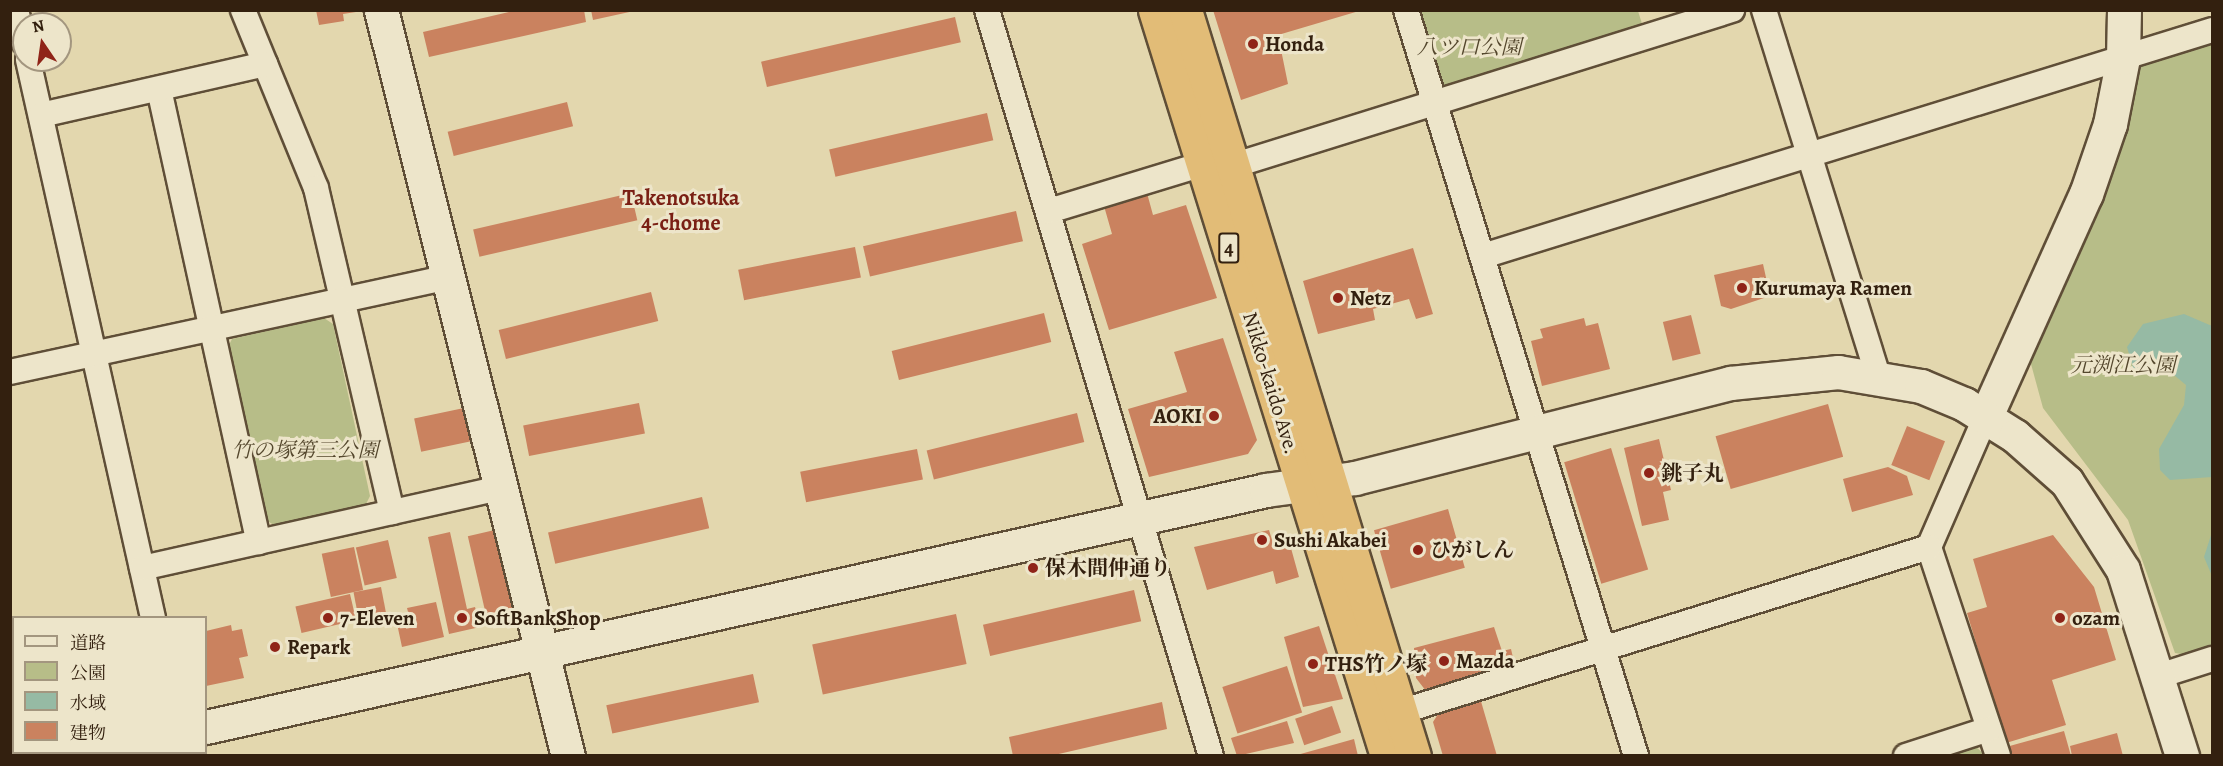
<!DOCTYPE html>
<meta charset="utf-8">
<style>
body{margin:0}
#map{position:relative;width:2223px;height:766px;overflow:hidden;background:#e3d7ae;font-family:Alegreya,"Noto Serif JP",serif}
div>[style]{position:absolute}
.green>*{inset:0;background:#b7bd88}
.water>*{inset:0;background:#96baa4}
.building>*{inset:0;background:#ca825f;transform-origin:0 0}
.roads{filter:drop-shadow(2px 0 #5f4e37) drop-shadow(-2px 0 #5f4e37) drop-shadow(0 2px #5f4e37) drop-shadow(0 -2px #5f4e37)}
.street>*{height:24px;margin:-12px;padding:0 12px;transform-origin:12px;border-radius:12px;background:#ede5ca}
.secondary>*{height:33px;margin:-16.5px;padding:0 16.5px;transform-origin:16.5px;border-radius:16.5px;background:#ede5ca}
.highway>*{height:33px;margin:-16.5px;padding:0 16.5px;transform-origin:16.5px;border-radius:16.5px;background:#e2bc77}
.dots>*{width:16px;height:16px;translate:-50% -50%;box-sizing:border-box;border:3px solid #ede5ca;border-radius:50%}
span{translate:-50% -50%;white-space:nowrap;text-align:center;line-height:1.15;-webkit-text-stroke:6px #ede5ca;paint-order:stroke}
.shield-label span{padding:2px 4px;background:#ede5ca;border:2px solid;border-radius:4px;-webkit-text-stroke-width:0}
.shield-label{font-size:20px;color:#33200f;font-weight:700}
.poi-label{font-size:21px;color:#33200f;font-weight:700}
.left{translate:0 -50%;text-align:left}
.right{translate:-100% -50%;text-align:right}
.park-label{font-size:21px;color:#54472d;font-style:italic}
.street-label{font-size:21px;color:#33200f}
.neighbourhood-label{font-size:22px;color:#7a1f14;font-weight:700}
.frame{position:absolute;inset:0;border:12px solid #33200f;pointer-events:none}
.legend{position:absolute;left:12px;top:616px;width:195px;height:138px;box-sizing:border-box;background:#ede5ca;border:2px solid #a3967f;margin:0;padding:8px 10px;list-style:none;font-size:18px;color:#33200f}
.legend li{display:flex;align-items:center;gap:12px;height:30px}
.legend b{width:30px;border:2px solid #a3967f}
.north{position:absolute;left:12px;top:12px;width:60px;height:60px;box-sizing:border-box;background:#ede5ca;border:2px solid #a3967f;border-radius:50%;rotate:347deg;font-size:16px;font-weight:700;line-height:24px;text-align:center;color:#33200f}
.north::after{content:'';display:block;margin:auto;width:21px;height:27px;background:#8f2418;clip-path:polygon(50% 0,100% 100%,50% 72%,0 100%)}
</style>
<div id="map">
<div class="green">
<i style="clip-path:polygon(1419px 11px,1638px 11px,1644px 30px,1457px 88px,1442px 85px)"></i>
<i style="clip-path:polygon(2212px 44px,2212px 659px,2175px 653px,2128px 520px,2043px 408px,2028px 353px,2136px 67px)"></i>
<i style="clip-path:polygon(324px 318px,333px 324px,370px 496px,366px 504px,274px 525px,264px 519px,228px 347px,232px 339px)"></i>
<i style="clip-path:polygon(1974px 745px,1986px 756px,1939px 756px)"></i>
</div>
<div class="water">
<i style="clip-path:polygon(2184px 314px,2212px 326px,2212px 477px,2170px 480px,2160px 470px,2159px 449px,2184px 405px,2186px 385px,2174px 375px,2134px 371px,2127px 347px,2143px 324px)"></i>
<i style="clip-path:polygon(2212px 532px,2212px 576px,2204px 557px)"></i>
</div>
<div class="building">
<i style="clip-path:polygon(316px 10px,356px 10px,356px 12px,343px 14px,344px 21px,319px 25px)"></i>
<i style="clip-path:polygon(518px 10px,584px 10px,586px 22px,429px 57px,423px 32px)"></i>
<i style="clip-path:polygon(591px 10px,633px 10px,634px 11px,593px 20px)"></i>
<i style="clip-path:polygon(1213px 10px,1359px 10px,1359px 11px,1278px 35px,1288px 84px,1241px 100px)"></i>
<i style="left:955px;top:17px;width:26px;height:199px;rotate:77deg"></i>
<i style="left:567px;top:102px;width:25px;height:123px;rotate:76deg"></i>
<i style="left:987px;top:113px;width:28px;height:162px;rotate:77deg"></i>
<i style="left:631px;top:193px;width:28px;height:162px;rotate:77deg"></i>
<i style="clip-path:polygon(1147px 193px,1153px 215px,1186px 205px,1217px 298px,1109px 330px,1082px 244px,1112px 234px,1104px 206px)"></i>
<i style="left:1016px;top:211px;width:31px;height:157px;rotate:77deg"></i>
<i style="left:855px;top:247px;width:31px;height:119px;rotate:79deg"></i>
<i style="clip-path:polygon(1413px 248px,1433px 314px,1416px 319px,1409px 299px,1373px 309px,1375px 320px,1318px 334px,1303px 281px)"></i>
<i style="clip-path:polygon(1763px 264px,1770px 296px,1731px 309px,1721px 306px,1714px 275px)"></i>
<i style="left:651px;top:292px;width:30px;height:157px;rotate:76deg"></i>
<i style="left:1044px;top:313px;width:30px;height:157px;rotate:76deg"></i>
<i style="left:1691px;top:315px;width:40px;height:29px;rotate:76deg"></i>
<i style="clip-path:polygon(1584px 318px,1586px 326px,1598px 323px,1610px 369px,1542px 386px,1531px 341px,1543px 338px,1540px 329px)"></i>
<i style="clip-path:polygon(1223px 338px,1257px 440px,1248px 454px,1149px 477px,1128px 409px,1187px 392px,1174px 352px)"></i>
<i style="left:639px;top:403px;width:31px;height:118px;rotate:79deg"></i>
<i style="left:1828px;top:404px;width:55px;height:117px;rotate:74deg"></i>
<i style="left:464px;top:408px;width:34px;height:51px;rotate:78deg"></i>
<i style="left:1077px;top:413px;width:30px;height:155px;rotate:76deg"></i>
<i style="left:1907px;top:426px;width:41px;height:42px;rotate:22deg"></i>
<i style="clip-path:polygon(1659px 439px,1671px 490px,1663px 492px,1669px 520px,1642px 526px,1624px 448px)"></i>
<i style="left:1611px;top:448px;width:127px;height:49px;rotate:73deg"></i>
<i style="left:917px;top:449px;width:31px;height:119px;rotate:79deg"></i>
<i style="clip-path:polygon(1888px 467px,1907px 476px,1913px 495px,1852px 512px,1843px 479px)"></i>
<i style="left:702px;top:497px;width:32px;height:158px;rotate:77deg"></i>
<i style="left:1448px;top:509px;width:61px;height:77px;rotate:74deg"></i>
<i style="left:499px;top:529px;width:91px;height:32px;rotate:77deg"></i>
<i style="clip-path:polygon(1269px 530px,1272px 540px,1289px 541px,1299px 577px,1276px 584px,1273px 571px,1207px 590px,1194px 547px)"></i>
<i style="clip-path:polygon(450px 532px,467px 609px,475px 607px,480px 627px,449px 634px,428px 537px)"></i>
<i style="clip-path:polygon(2053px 535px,2094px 587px,2116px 660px,2052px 680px,2066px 725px,2006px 743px,1967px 613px,1987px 607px,1973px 559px)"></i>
<i style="left:388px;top:540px;width:39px;height:33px;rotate:77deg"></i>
<i style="left:354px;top:547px;width:44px;height:33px;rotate:78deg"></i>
<i style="left:381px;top:587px;width:31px;height:28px;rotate:79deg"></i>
<i style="left:1134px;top:590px;width:32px;height:155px;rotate:77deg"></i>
<i style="left:350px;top:594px;width:27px;height:56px;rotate:77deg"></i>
<i style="clip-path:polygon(436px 602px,444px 637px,402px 647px,396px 619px,409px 616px,407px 608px)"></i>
<i style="left:956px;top:614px;width:51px;height:147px;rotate:78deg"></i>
<i style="clip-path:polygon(231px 625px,232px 631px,242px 629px,248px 656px,239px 658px,244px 678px,206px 686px,206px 631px)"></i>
<i style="clip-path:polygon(1319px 626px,1343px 699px,1303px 707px,1284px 637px)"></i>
<i style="clip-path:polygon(1494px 627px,1502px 651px,1511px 649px,1515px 666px,1426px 691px,1416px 678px,1414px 648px)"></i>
<i style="left:1287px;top:666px;width:49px;height:68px;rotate:72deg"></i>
<i style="left:753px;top:674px;width:29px;height:150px;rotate:78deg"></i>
<i style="clip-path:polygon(1480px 698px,1497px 756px,1443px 756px,1433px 722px,1440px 711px)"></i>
<i style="clip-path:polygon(1162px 702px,1167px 729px,1050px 756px,1013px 756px,1009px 737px)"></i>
<i style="left:1332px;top:706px;width:28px;height:39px;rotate:71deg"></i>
<i style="clip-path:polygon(1287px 721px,1294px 743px,1237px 756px,1231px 738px)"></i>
<i style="clip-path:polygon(2064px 731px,2071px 756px,2009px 756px,2006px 747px)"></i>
<i style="clip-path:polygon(2117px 733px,2123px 756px,2072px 756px,2070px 746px)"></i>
<i style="clip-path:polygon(1354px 739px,1358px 756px,1297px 756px,1297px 755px)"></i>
</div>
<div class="roads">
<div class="street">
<i style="left:16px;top:10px;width:33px;rotate:76deg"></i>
<i style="left:243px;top:10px;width:192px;rotate:67.7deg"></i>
<i style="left:316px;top:188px;width:333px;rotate:76.8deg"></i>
<i style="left:987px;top:10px;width:779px;rotate:73.29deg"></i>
<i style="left:1406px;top:10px;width:781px;rotate:72.86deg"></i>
<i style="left:1764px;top:10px;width:383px;rotate:72.7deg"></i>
<i style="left:28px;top:60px;width:572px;rotate:77.37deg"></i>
<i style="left:159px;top:89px;width:464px;rotate:77.6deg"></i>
<i style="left:41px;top:115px;width:230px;rotate:-12.8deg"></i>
<i style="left:1232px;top:166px;width:524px;rotate:-17.33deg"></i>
<i style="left:1049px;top:211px;width:161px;rotate:-17deg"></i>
<i style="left:1483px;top:256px;width:763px;rotate:-17.22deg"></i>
<i style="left:10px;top:372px;width:449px;rotate:-12.2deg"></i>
<i style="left:1986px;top:416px;width:143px;rotate:113.5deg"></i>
<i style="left:1929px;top:547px;width:220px;rotate:71.7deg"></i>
<i style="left:142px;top:568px;width:368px;rotate:-12.6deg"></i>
<i style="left:2159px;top:676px;width:56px;rotate:-17.8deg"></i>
<i style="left:1400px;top:712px;width:554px;rotate:-17.32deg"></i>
<i style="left:184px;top:752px;width:4px;rotate:90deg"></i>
<i style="left:1906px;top:756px;width:87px;rotate:-18deg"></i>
</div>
<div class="secondary">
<i style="left:381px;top:10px;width:769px;rotate:75.93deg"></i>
<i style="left:1986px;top:416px;width:243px;rotate:-65.8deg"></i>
<i style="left:2086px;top:194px;width:74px;rotate:-71.1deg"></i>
<i style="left:2110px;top:124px;width:67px;rotate:-78.9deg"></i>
<i style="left:2123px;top:58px;width:48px;rotate:-88.8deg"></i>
<i style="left:10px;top:649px;width:15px;rotate:74deg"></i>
<i style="left:206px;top:727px;width:1086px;rotate:-12.6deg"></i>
<i style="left:1266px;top:490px;width:90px;rotate:-7.7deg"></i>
<i style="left:1355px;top:478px;width:387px;rotate:-14.2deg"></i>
<i style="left:1730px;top:383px;width:109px;rotate:-5.8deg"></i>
<i style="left:1838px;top:372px;width:84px;rotate:9.6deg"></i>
<i style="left:1921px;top:386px;width:47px;rotate:22.7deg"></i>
<i style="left:1964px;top:404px;width:60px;rotate:32.1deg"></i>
<i style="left:2015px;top:436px;width:69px;rotate:41.5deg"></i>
<i style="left:2067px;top:482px;width:104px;rotate:57.5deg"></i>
<i style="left:2123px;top:570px;width:195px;rotate:72.4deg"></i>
<i style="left:33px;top:752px;width:4px;rotate:76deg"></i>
<i style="left:75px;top:756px;width:14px;rotate:-17deg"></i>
</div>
<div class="highway">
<i style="left:1155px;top:10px;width:781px;rotate:72.72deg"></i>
<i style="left:1185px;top:10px;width:780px;rotate:72.94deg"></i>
</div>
</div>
<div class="dots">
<i style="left:1253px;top:44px;background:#8f2418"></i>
<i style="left:1742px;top:288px;background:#8f2418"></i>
<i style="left:1338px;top:298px;background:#8f2418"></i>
<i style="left:1214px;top:416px;background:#8f2418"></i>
<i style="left:1649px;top:473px;background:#8f2418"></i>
<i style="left:1262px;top:540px;background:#8f2418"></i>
<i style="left:1418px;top:550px;background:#8f2418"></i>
<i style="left:1033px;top:568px;background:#8f2418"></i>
<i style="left:328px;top:618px;background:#8f2418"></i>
<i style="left:462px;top:618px;background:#8f2418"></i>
<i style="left:2060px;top:618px;background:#8f2418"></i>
<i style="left:275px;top:647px;background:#8f2418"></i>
<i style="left:1444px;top:661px;background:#8f2418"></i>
<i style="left:1313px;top:664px;background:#8f2418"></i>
</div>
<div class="shield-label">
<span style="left:1229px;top:248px">4</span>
</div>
<div class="poi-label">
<span class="left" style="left:1265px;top:44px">Honda</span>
<span class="left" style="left:1754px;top:288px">Kurumaya Ramen</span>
<span class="left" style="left:1350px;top:298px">Netz</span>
<span class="right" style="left:1202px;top:416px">AOKI</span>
<span class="left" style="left:1661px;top:473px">銚子丸</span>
<span class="left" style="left:1274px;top:540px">Sushi Akabei</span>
<span class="left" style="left:1430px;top:550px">ひがしん</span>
<span class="left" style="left:1045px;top:568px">保木間仲通り</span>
<span class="left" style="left:340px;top:618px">7-Eleven</span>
<span class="left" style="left:474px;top:618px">SoftBankShop</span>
<span class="left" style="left:2072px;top:618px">ozam</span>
<span class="left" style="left:287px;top:647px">Repark</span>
<span class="left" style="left:1456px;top:661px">Mazda</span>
<span class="left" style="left:1325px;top:664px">THS竹ノ塚</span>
</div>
<div class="park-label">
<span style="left:1469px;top:47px">八ツ口公園</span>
<span style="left:2123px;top:365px">元渕江公園</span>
<span style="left:305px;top:450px">竹の塚第三公園</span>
</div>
<div class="street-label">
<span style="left:1271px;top:383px;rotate:73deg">Nikko-kaido Ave.</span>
</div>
<div class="neighbourhood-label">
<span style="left:681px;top:211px">Takenotsuka<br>4-chome</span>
</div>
<div class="frame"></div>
<ul class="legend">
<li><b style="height:8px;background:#ede5ca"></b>道路</li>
<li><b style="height:16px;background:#b7bd88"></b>公園</li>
<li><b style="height:16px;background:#96baa4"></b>水域</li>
<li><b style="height:16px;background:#ca825f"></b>建物</li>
</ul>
<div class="north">N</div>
</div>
